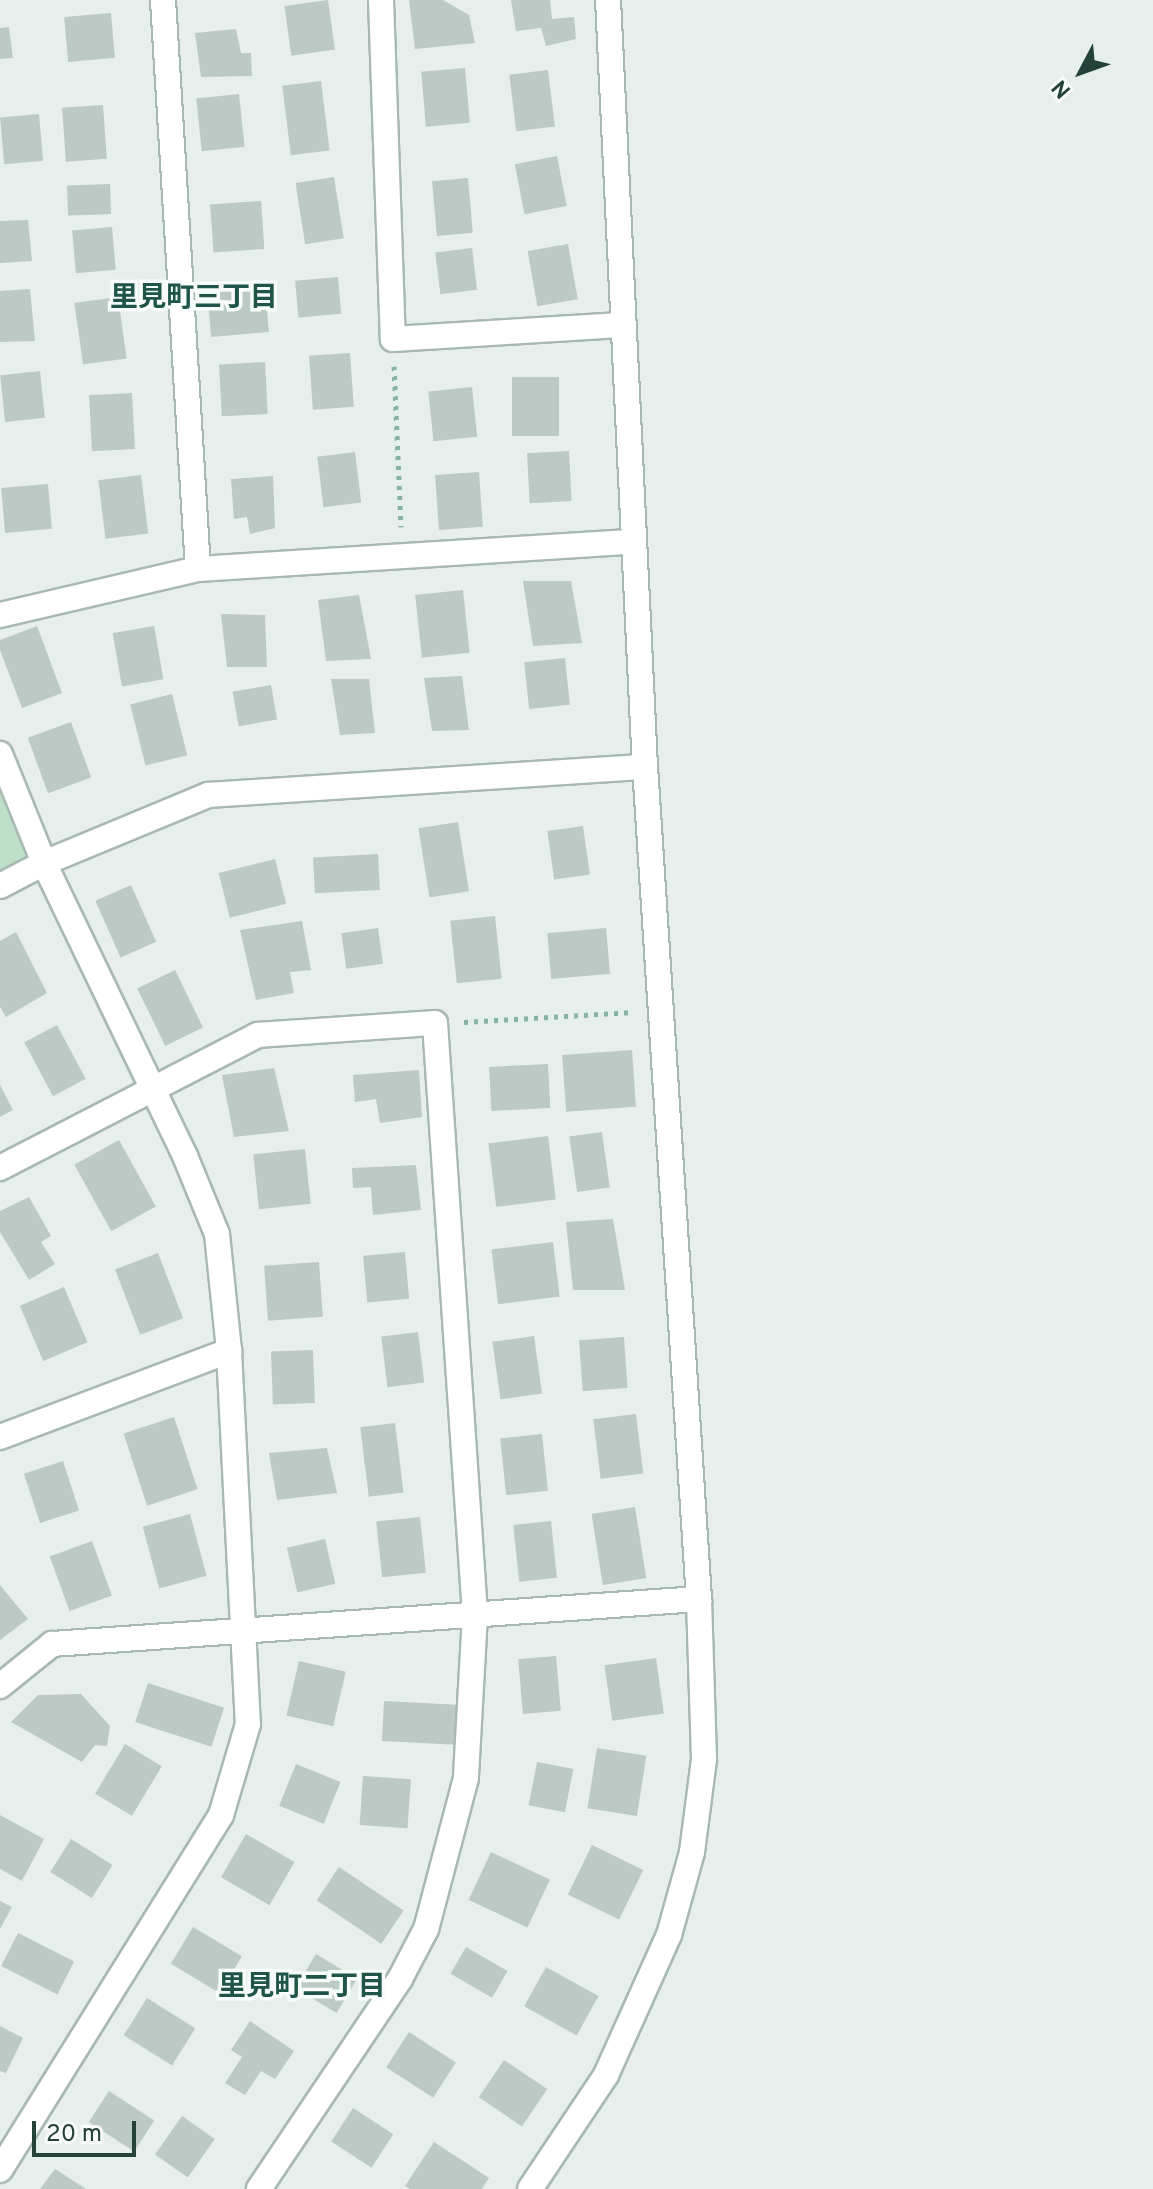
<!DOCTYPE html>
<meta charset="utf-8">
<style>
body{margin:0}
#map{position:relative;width:1153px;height:2189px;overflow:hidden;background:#e6efeb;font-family:Overpass,"Noto Sans JP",sans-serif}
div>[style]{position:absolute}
.green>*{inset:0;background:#bfe0c8}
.building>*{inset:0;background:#bbcac4;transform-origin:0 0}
.path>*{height:5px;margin-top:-2.5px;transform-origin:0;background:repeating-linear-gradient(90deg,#86b3a5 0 4px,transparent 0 10px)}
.roads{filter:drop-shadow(2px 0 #a8b8b2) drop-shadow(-2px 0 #a8b8b2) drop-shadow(0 2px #a8b8b2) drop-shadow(0 -2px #a8b8b2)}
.minor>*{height:24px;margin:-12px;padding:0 12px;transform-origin:12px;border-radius:12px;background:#fff}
span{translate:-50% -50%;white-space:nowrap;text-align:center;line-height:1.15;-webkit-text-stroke:7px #f7fbf9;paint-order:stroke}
.neighbourhood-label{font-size:28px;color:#1f5548;font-weight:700}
.north{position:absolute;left:1041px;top:32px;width:80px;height:80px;-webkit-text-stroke:6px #f7fbf9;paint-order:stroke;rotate:229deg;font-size:22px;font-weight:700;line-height:32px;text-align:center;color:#24423a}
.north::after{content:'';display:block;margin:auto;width:28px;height:36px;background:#24423a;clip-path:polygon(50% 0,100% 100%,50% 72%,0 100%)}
.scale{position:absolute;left:32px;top:2121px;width:104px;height:36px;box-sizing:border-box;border:4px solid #24423a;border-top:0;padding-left:10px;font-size:24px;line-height:28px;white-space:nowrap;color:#24423a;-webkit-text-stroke:6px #f7fbf9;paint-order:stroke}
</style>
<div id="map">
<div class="green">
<i style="clip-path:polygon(0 754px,44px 863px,0 886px)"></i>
</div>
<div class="building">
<i style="left:328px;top:0;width:50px;height:44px;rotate:82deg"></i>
<i style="clip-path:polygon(409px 0,443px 0,469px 15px,475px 43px,415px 49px)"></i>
<i style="clip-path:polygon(511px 0,550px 0,552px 19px,574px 17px,576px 39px,546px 46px,541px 28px,516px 31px)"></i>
<i style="left:111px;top:13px;width:45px;height:47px;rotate:85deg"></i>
<i style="clip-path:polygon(9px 27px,13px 58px,0 59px,0 28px)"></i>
<i style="clip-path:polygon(236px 29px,241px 53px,251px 53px,252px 76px,201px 77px,195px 33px)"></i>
<i style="left:465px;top:68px;width:55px;height:44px;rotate:85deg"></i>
<i style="left:548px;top:70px;width:57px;height:39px;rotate:83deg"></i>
<i style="left:321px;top:81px;width:70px;height:39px;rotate:83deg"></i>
<i style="left:239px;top:94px;width:53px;height:43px;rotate:84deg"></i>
<i style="left:103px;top:105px;width:54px;height:41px;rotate:86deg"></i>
<i style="left:39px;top:114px;width:47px;height:39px;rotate:85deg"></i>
<i style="left:557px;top:156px;width:51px;height:43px;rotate:79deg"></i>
<i style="left:334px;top:177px;width:62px;height:39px;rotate:81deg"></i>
<i style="left:468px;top:178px;width:55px;height:36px;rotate:85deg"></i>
<i style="left:110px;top:184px;width:30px;height:43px;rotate:88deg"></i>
<i style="left:261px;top:201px;width:48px;height:51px;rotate:86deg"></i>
<i style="clip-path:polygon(28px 220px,32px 261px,0 263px,0 221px)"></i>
<i style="left:112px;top:227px;width:43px;height:40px;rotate:85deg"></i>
<i style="left:568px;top:244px;width:56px;height:41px;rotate:80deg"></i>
<i style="left:472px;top:248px;width:42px;height:37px;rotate:83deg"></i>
<i style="left:338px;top:277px;width:37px;height:43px;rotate:85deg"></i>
<i style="left:265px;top:287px;width:45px;height:58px;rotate:85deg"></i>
<i style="clip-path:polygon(30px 289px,35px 341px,0 342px,0 291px)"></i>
<i style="left:118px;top:297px;width:62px;height:44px;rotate:82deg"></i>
<i style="left:350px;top:353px;width:54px;height:41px;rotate:86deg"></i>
<i style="left:265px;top:362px;width:52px;height:46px;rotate:87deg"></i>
<i style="left:40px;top:371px;width:47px;height:40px;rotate:84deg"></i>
<i style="left:512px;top:377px;width:47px;height:59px"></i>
<i style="left:472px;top:387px;width:50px;height:44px;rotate:84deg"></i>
<i style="left:132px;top:393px;width:56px;height:43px;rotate:87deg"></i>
<i style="left:569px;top:451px;width:50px;height:42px;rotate:87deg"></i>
<i style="left:355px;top:452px;width:51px;height:38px;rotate:83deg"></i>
<i style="left:479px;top:472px;width:55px;height:44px;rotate:86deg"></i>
<i style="left:141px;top:475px;width:59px;height:43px;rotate:83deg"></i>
<i style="clip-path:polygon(273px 476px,275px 528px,250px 534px,247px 517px,234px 519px,231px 479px)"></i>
<i style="left:48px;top:484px;width:45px;height:47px;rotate:85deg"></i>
<i style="clip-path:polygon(523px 581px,571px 581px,582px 643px,533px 646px)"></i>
<i style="left:463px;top:590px;width:63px;height:48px;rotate:84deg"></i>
<i style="clip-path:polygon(359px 595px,371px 659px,326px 661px,318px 600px)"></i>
<i style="clip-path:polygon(221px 614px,265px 615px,267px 667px,227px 667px)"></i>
<i style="clip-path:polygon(37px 626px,62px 693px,22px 708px,0 650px,0 640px)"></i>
<i style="left:154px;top:626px;width:54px;height:42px;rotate:80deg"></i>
<i style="left:565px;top:658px;width:47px;height:41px;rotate:84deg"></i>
<i style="clip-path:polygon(462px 676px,469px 730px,432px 731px,424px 678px)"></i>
<i style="clip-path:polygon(331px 679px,369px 679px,375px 733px,340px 735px)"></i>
<i style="left:271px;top:685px;width:35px;height:39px;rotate:80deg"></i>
<i style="left:172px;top:694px;width:63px;height:43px;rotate:76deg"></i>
<i style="left:71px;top:722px;width:59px;height:46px;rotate:70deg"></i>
<i style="left:458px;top:822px;width:70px;height:40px;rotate:81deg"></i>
<i style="left:583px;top:826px;width:49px;height:36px;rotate:82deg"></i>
<i style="left:378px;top:854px;width:36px;height:65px;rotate:87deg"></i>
<i style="left:275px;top:859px;width:46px;height:58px;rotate:76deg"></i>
<i style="left:131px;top:885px;width:62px;height:39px;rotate:66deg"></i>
<i style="left:495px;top:916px;width:63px;height:45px;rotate:84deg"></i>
<i style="clip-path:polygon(302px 921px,311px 970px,290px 972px,294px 993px,256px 1000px,240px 930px)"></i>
<i style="left:378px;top:928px;width:36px;height:37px;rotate:82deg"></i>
<i style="left:606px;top:928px;width:46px;height:59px;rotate:85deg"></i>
<i style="clip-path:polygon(16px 932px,47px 993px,6px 1017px,0 1007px,0 941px)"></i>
<i style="left:175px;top:970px;width:64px;height:42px;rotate:64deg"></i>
<i style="left:57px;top:1025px;width:61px;height:37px;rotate:62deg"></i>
<i style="left:632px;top:1050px;width:57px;height:70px;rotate:86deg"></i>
<i style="left:548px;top:1064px;width:44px;height:59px;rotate:87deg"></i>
<i style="clip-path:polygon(274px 1068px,289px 1131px,234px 1137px,222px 1075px)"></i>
<i style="clip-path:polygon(419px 1070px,422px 1117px,380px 1123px,376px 1099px,355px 1102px,353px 1075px)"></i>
<i style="clip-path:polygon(0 1085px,13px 1110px,0 1117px)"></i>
<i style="left:602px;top:1132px;width:56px;height:33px;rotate:82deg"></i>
<i style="left:548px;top:1136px;width:64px;height:60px;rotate:83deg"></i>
<i style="left:119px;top:1140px;width:76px;height:51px;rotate:61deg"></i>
<i style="left:305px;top:1149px;width:55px;height:52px;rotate:84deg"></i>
<i style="clip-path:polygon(416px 1165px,421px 1210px,373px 1215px,371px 1187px,353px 1188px,352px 1168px)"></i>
<i style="clip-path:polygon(29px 1197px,51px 1236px,41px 1242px,55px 1264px,29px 1280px,0 1232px,0 1211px)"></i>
<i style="clip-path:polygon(613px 1219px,625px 1290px,573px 1290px,566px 1222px)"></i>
<i style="left:553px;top:1242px;width:55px;height:62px;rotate:83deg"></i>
<i style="left:405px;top:1252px;width:47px;height:42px;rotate:85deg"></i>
<i style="left:158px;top:1253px;width:70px;height:46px;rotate:69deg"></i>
<i style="left:319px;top:1262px;width:55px;height:55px;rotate:86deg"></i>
<i style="left:64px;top:1287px;width:60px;height:48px;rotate:67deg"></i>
<i style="left:418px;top:1332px;width:51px;height:37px;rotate:83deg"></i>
<i style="left:534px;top:1336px;width:58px;height:42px;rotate:82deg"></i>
<i style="left:624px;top:1337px;width:51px;height:45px;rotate:86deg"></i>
<i style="left:313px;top:1350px;width:53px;height:42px;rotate:88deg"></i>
<i style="left:636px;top:1414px;width:60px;height:43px;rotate:83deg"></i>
<i style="left:174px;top:1417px;width:76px;height:53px;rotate:72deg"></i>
<i style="left:395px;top:1423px;width:70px;height:35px;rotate:83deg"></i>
<i style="left:542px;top:1434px;width:57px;height:42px;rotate:84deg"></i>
<i style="clip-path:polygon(327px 1448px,337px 1493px,277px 1500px,269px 1453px)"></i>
<i style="left:63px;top:1461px;width:52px;height:41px;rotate:72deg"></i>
<i style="left:635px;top:1507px;width:72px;height:44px;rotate:81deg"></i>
<i style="left:190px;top:1514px;width:64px;height:49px;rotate:75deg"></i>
<i style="left:420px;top:1517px;width:56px;height:44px;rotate:84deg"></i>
<i style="left:551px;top:1521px;width:57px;height:38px;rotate:84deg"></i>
<i style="left:325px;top:1539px;width:46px;height:39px;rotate:77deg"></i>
<i style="left:92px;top:1541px;width:58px;height:45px;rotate:70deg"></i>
<i style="clip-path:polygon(0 1585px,28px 1619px,0 1640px)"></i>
<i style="left:556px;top:1656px;width:55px;height:38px;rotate:85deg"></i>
<i style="left:656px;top:1658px;width:56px;height:52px;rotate:82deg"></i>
<i style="left:299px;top:1661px;width:48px;height:56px;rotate:13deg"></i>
<i style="left:148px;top:1683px;width:80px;height:41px;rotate:18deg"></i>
<i style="clip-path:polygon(81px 1694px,110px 1726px,107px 1746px,95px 1745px,82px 1762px,11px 1722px,38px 1695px)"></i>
<i style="left:384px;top:1701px;width:73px;height:40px;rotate:3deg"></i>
<i style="left:125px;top:1744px;width:43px;height:58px;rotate:31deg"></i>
<i style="left:597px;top:1748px;width:50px;height:61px;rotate:9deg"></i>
<i style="left:537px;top:1762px;width:37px;height:44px;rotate:11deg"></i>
<i style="left:296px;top:1764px;width:48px;height:45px;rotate:22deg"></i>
<i style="left:363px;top:1776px;width:48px;height:49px;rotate:4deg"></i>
<i style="clip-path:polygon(0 1815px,44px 1839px,22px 1881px,0 1869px)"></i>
<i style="left:246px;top:1834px;width:56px;height:50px;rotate:30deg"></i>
<i style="left:71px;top:1839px;width:49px;height:39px;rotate:32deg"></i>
<i style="left:592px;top:1845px;width:57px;height:55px;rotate:26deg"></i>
<i style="left:491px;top:1852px;width:65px;height:53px;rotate:25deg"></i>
<i style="left:339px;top:1867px;width:78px;height:40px;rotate:34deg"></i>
<i style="clip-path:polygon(0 1901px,12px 1907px,0 1929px)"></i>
<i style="left:193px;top:1927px;width:57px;height:43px;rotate:31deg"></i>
<i style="left:18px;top:1933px;width:63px;height:37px;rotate:27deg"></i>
<i style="left:466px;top:1947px;width:48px;height:31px;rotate:30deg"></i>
<i style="left:316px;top:1954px;width:48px;height:40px;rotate:31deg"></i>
<i style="left:546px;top:1967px;width:60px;height:45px;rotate:29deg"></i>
<i style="left:147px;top:1998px;width:57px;height:44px;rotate:32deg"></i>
<i style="clip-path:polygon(250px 2021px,294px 2051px,275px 2079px,261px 2071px,245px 2095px,225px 2083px,242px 2057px,231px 2050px)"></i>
<i style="clip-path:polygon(0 2026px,23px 2038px,6px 2073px,0 2071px)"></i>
<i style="left:409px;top:2032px;width:56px;height:42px;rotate:33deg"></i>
<i style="left:504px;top:2060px;width:52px;height:45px;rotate:34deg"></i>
<i style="left:109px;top:2091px;width:54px;height:37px;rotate:33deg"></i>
<i style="left:353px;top:2108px;width:48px;height:40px;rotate:33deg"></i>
<i style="left:182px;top:2116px;width:40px;height:47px;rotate:35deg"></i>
<i style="clip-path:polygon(434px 2142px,489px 2178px,482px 2189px,410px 2189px,405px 2186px)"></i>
<i style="clip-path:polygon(55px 2169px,86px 2189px,40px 2189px)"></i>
</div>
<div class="path">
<i style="left:394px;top:366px;width:161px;rotate:87.5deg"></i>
<i style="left:464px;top:1022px;width:170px;rotate:-3.4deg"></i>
</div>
<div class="roads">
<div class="minor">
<i style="left:163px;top:0;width:570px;rotate:86.48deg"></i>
<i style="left:381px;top:0;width:339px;rotate:88deg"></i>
<i style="left:393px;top:339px;width:228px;rotate:-3.5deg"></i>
<i style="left:0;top:615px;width:203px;rotate:-13.1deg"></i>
<i style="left:198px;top:569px;width:436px;rotate:-3.6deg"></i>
<i style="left:0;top:754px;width:118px;rotate:68deg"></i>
<i style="left:44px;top:863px;width:325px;rotate:64.3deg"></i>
<i style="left:185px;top:1156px;width:84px;rotate:67.7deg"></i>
<i style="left:217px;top:1234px;width:118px;rotate:84.1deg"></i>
<i style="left:229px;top:1351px;width:373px;rotate:87.1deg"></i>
<i style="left:248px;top:1724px;width:95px;rotate:106.5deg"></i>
<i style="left:221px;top:1815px;width:418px;rotate:121.9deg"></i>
<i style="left:0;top:886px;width:50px;rotate:-27.6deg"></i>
<i style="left:44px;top:863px;width:178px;rotate:-22.5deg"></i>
<i style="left:208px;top:795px;width:438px;rotate:-3.7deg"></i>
<i style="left:0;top:1168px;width:290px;rotate:-27.3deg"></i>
<i style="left:258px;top:1035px;width:177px;rotate:-3.9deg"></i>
<i style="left:435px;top:1023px;width:593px;rotate:86.13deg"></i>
<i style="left:475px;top:1615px;width:163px;rotate:93.2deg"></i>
<i style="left:466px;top:1778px;width:156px;rotate:104.8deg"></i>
<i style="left:426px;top:1929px;width:56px;rotate:117.5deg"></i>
<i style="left:400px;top:1979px;width:253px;rotate:123.9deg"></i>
<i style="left:0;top:1437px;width:245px;rotate:-20.6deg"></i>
<i style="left:0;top:1686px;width:67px;rotate:-38.9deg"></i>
<i style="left:52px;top:1644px;width:649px;rotate:-3.98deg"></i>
<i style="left:530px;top:2189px;width:137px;rotate:-56.3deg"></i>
<i style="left:606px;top:2075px;width:154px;rotate:-65.8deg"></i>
<i style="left:669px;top:1935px;width:86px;rotate:-74.5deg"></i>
<i style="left:692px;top:1852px;width:94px;rotate:-82.6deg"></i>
<i style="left:704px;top:1759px;width:160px;rotate:-91.8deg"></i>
<i style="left:699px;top:1599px;width:834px;rotate:-93.71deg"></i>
<i style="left:645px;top:767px;width:768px;rotate:-92.76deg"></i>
</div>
</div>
<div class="neighbourhood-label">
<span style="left:194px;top:299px">里見町三丁目</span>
<span style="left:302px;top:1988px">里見町二丁目</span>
</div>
<div class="north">N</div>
<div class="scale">20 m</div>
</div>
